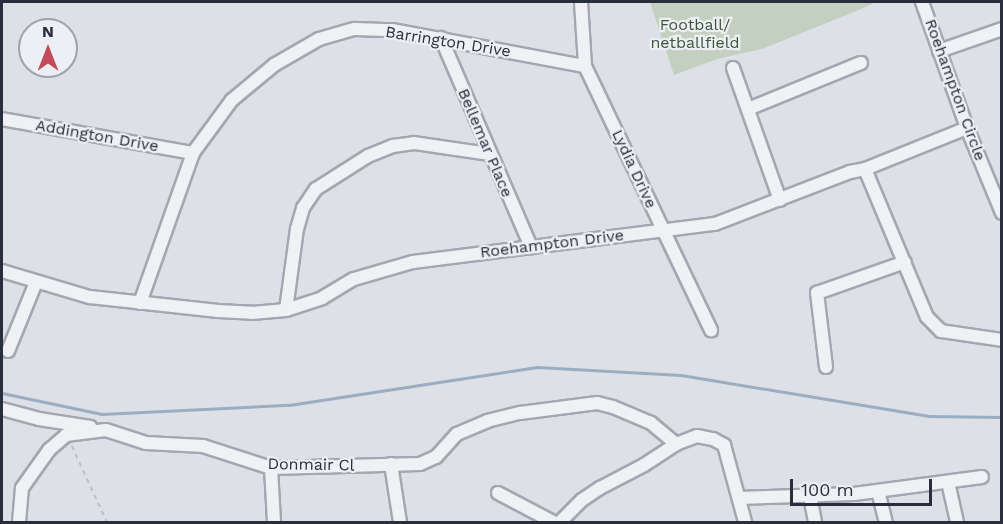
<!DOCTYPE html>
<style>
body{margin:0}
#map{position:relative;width:1003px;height:524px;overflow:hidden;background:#dde0e6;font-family:"Work Sans",sans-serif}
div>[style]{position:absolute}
.green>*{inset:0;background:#c3cfbf}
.stream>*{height:3px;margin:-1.5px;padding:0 1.5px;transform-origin:1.5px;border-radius:1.5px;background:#9badc3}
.path>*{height:1.5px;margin-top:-0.75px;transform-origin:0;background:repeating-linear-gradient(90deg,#bbbec4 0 4.5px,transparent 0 9px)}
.roads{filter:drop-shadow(2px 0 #a3a7af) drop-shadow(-2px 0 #a3a7af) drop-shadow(0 2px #a3a7af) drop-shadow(0 -2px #a3a7af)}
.minor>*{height:12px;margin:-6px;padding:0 6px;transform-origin:6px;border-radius:6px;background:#eff1f4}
span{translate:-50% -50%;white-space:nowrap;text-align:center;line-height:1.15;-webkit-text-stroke:4.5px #eceff4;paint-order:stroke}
.park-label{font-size:16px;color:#3b5636}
.street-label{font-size:16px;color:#282e3b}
.frame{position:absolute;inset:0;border:3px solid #282e3b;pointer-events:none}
.north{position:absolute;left:18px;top:18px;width:60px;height:60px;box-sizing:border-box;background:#eceff4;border:2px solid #9ea2aa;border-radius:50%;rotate:0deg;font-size:16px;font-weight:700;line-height:24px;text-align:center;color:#282e3b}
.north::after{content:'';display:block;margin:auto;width:21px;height:27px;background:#c24b59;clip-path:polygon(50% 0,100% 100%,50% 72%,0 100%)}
.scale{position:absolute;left:790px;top:479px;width:142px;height:27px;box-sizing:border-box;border:3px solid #282e3b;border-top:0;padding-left:8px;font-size:18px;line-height:21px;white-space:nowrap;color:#282e3b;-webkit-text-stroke:4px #eceff4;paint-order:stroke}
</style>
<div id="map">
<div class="green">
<i style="clip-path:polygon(650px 2px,875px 2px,866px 7px,762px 49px,717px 59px,674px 75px)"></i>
</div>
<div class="stream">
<i style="left:2px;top:393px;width:102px;rotate:11.9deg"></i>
<i style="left:102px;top:414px;width:187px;rotate:-2.8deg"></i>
<i style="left:289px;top:405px;width:251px;rotate:-8.7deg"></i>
<i style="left:537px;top:367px;width:144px;rotate:3.2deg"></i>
<i style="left:681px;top:375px;width:250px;rotate:9.4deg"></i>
<i style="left:928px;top:416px;width:74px;rotate:0.8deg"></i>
</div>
<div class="path">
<i style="left:72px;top:446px;width:84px;rotate:65.3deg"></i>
</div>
<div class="roads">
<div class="minor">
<i style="left:581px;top:2px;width:64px;rotate:86.4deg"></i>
<i style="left:585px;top:66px;width:293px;rotate:64.5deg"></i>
<i style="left:922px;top:2px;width:134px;rotate:70.3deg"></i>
<i style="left:967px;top:128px;width:92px;rotate:67.6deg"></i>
<i style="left:441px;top:38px;width:228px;rotate:66.7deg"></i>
<i style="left:939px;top:51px;width:67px;rotate:-19.2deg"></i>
<i style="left:733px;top:68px;width:140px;rotate:70.4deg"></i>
<i style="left:748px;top:109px;width:122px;rotate:-22.2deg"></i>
<i style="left:2px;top:119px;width:194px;rotate:10.1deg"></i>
<i style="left:865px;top:169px;width:160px;rotate:67.3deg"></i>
<i style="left:927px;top:317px;width:20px;rotate:45deg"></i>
<i style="left:941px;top:331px;width:62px;rotate:8.4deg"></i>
<i style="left:2px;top:271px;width:92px;rotate:16.5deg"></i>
<i style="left:90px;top:297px;width:129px;rotate:6.2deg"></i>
<i style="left:218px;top:311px;width:34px;rotate:3deg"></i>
<i style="left:252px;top:313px;width:34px;rotate:-5deg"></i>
<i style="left:286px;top:310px;width:38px;rotate:-18deg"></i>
<i style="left:322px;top:298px;width:37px;rotate:-31deg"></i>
<i style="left:354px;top:279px;width:61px;rotate:-16.1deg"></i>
<i style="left:413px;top:262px;width:304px;rotate:-7.2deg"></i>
<i style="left:715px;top:224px;width:145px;rotate:-21.1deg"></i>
<i style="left:850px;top:172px;width:15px;rotate:-11deg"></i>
<i style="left:865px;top:169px;width:110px;rotate:-21.9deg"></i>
<i style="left:140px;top:303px;width:159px;rotate:-70.5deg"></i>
<i style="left:193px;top:153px;width:66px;rotate:-53.7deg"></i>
<i style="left:232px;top:100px;width:55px;rotate:-39.8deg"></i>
<i style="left:274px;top:65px;width:52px;rotate:-30deg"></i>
<i style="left:319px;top:39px;width:37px;rotate:-16deg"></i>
<i style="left:355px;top:29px;width:37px;rotate:2deg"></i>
<i style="left:392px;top:30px;width:196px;rotate:10.6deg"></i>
<i style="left:286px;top:310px;width:82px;rotate:-82.3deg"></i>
<i style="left:297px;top:229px;width:22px;rotate:-74deg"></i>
<i style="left:303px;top:208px;width:23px;rotate:-56deg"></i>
<i style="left:316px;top:189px;width:62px;rotate:-32.4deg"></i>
<i style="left:368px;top:156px;width:27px;rotate:-22deg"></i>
<i style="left:393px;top:146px;width:21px;rotate:-8deg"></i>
<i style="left:414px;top:143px;width:76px;rotate:8.3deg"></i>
<i style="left:8px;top:351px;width:74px;rotate:-67.9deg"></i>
<i style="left:826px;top:367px;width:75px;rotate:-96.9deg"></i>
<i style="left:817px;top:293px;width:93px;rotate:-19.4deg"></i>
<i style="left:2px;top:409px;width:38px;rotate:15deg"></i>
<i style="left:39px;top:419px;width:52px;rotate:8.9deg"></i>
<i style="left:391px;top:464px;width:59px;rotate:81.2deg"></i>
<i style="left:271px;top:468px;width:54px;rotate:86.8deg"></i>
<i style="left:948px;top:482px;width:41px;rotate:77.3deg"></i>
<i style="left:878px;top:491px;width:32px;rotate:76deg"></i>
<i style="left:498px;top:493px;width:62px;rotate:27.8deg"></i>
<i style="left:810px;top:496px;width:26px;rotate:79deg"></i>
<i style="left:739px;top:498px;width:115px;rotate:-2deg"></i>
<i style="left:854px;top:494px;width:129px;rotate:-7.6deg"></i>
<i style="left:19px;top:522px;width:34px;rotate:-85deg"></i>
<i style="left:22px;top:488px;width:47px;rotate:-54.6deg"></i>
<i style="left:49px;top:450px;width:23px;rotate:-41deg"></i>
<i style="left:66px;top:435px;width:40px;rotate:-7.1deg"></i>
<i style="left:106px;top:430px;width:42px;rotate:18deg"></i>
<i style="left:146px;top:443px;width:57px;rotate:3deg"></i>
<i style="left:203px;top:446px;width:71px;rotate:17.9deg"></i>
<i style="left:271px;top:468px;width:149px;rotate:-1.5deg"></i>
<i style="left:420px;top:464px;width:17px;rotate:-24deg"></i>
<i style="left:436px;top:457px;width:31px;rotate:-48deg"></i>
<i style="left:457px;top:434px;width:33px;rotate:-23deg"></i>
<i style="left:487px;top:421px;width:34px;rotate:-14deg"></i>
<i style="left:520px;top:413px;width:78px;rotate:-7.4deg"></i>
<i style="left:597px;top:403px;width:16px;rotate:14deg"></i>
<i style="left:613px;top:407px;width:41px;rotate:22.8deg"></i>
<i style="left:651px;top:423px;width:33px;rotate:40deg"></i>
<i style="left:560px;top:522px;width:31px;rotate:-45deg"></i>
<i style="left:582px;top:500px;width:22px;rotate:-34deg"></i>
<i style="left:600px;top:488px;width:50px;rotate:-27.6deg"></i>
<i style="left:644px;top:465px;width:38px;rotate:-33deg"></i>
<i style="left:676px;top:444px;width:22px;rotate:-21deg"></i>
<i style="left:697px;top:436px;width:16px;rotate:11deg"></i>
<i style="left:713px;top:439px;width:13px;rotate:29deg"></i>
<i style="left:724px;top:445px;width:80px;rotate:74.7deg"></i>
</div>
</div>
<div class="park-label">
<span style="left:695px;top:34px">Football/<br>netballfield</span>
</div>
<div class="street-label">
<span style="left:448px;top:42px;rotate:9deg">Barrington Drive</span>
<span style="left:955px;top:90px;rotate:70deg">Roehampton Circle</span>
<span style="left:97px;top:136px;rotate:10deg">Addington Drive</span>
<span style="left:485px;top:143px;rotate:67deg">Bellemar Place</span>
<span style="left:634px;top:169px;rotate:65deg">Lydia Drive</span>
<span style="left:552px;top:244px;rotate:-7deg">Roehampton Drive</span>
<span style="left:311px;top:465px;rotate:1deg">Donmair Cl</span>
</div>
<div class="frame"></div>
<div class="north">N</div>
<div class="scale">100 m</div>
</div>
